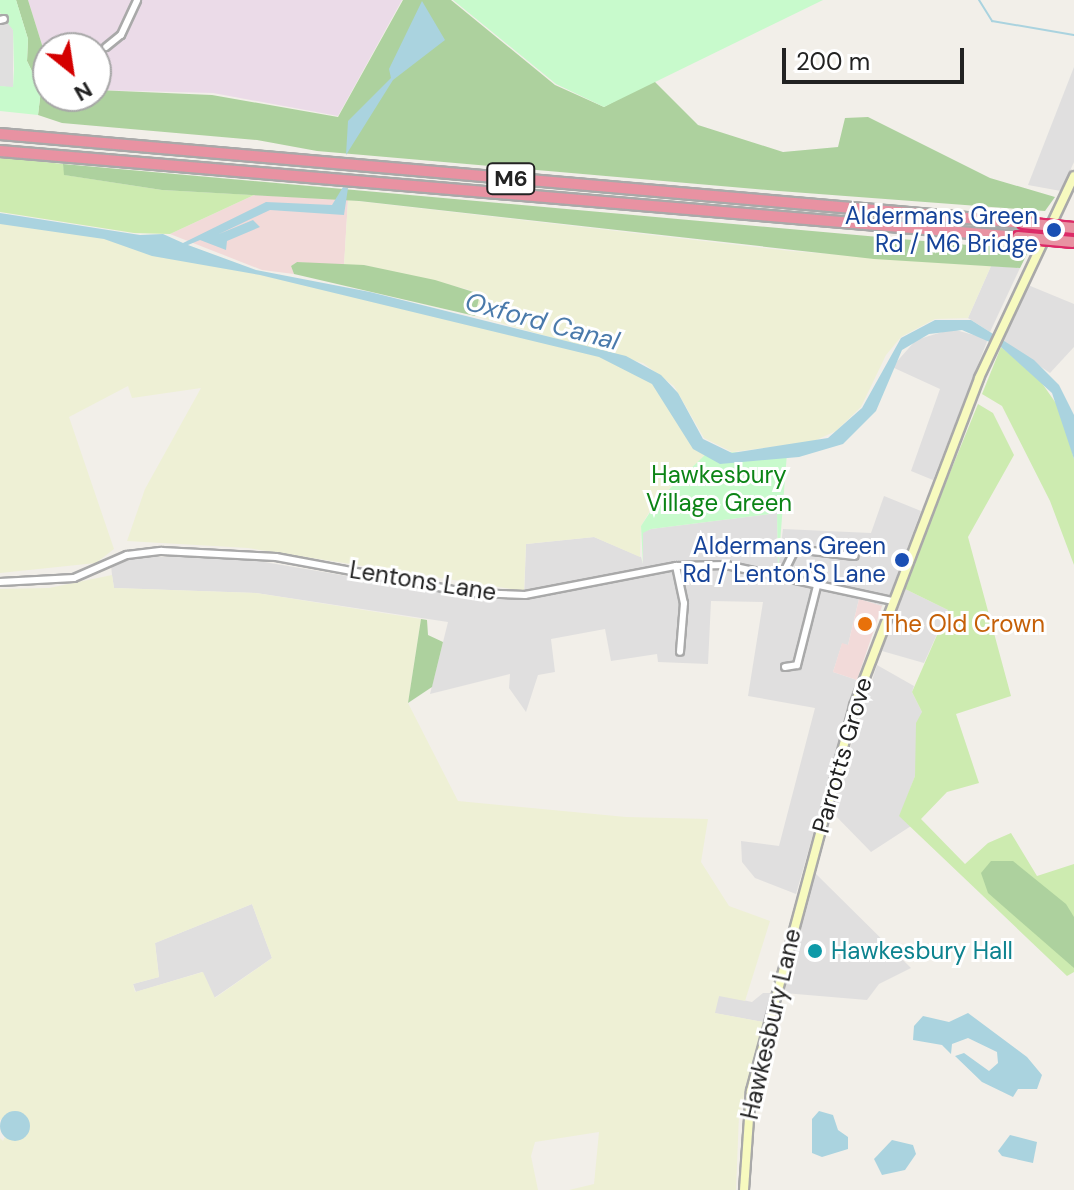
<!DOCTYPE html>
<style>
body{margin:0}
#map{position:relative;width:1074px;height:1190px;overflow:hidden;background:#f2efe9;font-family:"DM Sans",sans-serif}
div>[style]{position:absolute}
.residential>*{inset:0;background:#e0dfdf}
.commercial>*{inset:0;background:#f2dad9}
.industrial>*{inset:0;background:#ebdbe8}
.farmland>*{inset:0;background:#eef0d5}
.grass>*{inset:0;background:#cdebb0}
.forest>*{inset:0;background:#add19e}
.park>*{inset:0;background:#c8facc}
.water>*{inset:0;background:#aad3df}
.round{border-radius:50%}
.stream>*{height:2px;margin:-1px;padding:0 1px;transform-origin:1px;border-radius:1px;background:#aad3df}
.roads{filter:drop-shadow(2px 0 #a9a9a9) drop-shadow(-2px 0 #a9a9a9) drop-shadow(0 2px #a9a9a9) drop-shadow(0 -2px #a9a9a9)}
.street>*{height:6px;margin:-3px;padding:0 3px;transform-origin:3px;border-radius:3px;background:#fff}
.secondary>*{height:8px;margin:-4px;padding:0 4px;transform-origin:4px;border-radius:4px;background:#f7fabf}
.highway>*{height:10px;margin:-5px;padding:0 5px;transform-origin:5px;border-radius:5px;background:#e892a2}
.bridges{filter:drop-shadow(2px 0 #dc2a67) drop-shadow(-2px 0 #dc2a67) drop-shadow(0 2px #dc2a67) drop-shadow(0 -2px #dc2a67)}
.highway-bridge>*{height:10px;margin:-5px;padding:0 5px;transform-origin:5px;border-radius:5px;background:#e892a2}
.dots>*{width:22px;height:22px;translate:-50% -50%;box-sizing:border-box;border:4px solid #fff;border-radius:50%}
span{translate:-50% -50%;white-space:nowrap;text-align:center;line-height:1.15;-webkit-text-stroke:6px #fff;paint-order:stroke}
.shield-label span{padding:2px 6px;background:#fff;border:2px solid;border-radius:6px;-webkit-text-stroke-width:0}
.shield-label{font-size:22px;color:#222;font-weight:700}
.transit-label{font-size:24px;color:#164399}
.right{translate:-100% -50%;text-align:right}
.park-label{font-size:24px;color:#0c8416}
.street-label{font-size:24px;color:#222}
.food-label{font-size:24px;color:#c56008}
.left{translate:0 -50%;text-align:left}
.culture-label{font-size:24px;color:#0d838f}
.water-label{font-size:26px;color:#4a7aab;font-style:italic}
.north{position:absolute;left:32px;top:32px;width:80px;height:80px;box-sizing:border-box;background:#fff;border:2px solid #a7a7a7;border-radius:50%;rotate:150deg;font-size:22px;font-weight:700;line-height:32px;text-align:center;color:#222}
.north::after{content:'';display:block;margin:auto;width:28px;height:36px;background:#d40000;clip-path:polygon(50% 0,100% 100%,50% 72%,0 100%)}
.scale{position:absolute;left:782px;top:48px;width:182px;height:36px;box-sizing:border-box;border:4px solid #222;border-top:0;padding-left:10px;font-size:24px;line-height:28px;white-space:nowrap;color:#222;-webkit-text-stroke:6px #fff;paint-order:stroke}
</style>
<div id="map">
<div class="residential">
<i style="clip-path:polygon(8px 19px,13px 30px,13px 88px,0 86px,0 22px)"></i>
<i style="clip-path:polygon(1074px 67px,1074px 162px,1061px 191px,1028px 185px)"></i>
<i style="clip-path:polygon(991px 266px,1020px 268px,990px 332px,968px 318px)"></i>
<i style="clip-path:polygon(1028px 285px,1074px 304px,1074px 347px,1050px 373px,1002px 340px)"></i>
<i style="clip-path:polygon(952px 329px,988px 339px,933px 480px,911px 471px,940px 389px,892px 367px,916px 340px)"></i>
<i style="clip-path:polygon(884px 496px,921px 511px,890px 594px,882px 606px,859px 599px,848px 645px,842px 644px,833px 672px,857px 680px,796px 894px,755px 878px,742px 862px,741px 841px,779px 846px,815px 708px,748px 696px,763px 602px,711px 601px,708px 664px,658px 662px,657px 654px,611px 661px,605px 629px,551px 639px,555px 672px,538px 675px,526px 712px,509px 688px,510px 674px,430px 694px,448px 622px,256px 593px,114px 588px,112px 575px,111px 565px,133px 557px,235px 557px,424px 589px,524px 599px,526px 544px,594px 537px,641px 557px,643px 564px,643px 532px,651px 529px,777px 513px,778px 568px,783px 529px,871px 533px)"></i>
<i style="clip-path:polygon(903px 588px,948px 610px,924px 663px,882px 651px)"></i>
<i style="clip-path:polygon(877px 665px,914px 686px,912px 692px,922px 712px,915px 776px,900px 816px,911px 826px,871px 852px,830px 810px)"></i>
<i style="clip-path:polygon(814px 872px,911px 968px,879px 984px,867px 1000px,784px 993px)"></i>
<i style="clip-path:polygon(252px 904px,272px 958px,214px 998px,202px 972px,136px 992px,133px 984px,159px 977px,155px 943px)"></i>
<i style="clip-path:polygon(763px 993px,772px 993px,763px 1022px,714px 1013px,719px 995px,752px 1002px)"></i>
</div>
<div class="commercial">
<i style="clip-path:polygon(254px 195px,348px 200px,344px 266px,297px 262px,291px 266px,294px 274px,262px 270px,170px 234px)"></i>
<i style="clip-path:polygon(859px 599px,882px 606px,857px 680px,833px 672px,842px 643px,848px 645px)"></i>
</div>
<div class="industrial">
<i style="clip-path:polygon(28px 0,402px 0,338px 116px,213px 93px,96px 90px,96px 48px,48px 48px,48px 64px)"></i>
</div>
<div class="farmland">
<i style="clip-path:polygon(348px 200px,790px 251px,991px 266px,968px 318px,935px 319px,901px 337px,886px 355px,861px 407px,836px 431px,812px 442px,732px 452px,704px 438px,674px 386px,643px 363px,475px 316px,480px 294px,466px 289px,364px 265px,344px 266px)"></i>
<i style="clip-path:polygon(0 218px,100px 233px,587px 349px,649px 374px,708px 452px,651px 509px,641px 526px,640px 557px,594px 537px,526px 544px,524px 591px,248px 548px,127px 541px,145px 489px,201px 388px,132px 398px,128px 386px,69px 417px,114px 549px,96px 563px,0 573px)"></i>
<i style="clip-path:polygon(evenodd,112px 575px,114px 588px,256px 593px,421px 619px,408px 703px,458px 801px,626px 817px,708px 819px,701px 862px,729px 906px,770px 921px,745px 1001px,719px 996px,715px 1013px,763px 1022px,739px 1115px,736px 1190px,569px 1190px,594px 1184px,599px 1132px,535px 1142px,531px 1156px,538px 1190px,0 1190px,0 1138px,3px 1141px,16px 1113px,0 1120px,0 589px,49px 588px,112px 575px,252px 904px,272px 958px,215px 998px,203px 972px,135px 992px,133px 984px,159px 977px,155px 943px,252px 904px)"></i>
</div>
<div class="grass">
<i style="clip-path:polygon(0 157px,63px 164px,65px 175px,162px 190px,254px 195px,170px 234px,134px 233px,0 212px)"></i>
<i style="clip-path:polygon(1001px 347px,1039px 379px,1060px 409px,1074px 459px,1074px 565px,1050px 501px,1002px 406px,982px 394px)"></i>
<i style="clip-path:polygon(978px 404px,993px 413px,1014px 455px,968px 537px,1011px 696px,956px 714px,979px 783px,947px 792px,921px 819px,965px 864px,988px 843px,1011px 833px,1037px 876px,1074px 864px,1074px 972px,1067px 976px,899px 816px,915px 776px,916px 723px,922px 712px,912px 692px,948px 610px,903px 588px)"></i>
</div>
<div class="forest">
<i style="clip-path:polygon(16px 0,28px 0,48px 64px,48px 96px,96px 96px,96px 90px,212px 95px,338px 117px,403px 0,451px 0,555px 85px,604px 107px,653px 80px,698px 125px,783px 152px,838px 147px,845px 118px,868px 117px,990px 178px,1055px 197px,1045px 211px,779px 191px,317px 151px,257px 140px,62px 123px,38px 115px,41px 90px,27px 61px,28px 39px)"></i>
<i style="clip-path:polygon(63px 164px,968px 245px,1030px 248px,1020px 268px,874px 259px,359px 201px,162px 190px,64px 175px)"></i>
<i style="clip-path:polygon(297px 262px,364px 265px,435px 280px,480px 294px,475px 316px,294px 274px,291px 266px)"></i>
<i style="clip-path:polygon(421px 619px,427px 620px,428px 635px,443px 642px,432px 687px,408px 703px)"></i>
<i style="clip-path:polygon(991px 861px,1013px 861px,1066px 904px,1074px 917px,1074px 968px,988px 893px,981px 873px)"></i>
</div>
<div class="park">
<i style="clip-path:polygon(0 0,16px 0,28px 39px,27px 61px,41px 90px,38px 115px,0 111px,0 86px,13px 87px,14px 69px,13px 30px,0 13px)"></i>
<i style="clip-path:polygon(453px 0,823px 0,604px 107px,556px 84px)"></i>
<i style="clip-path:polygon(708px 452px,787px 453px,778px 569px,777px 513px,651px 529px,643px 533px,643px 565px,641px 526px,658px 500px)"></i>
</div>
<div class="water">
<i style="clip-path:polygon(422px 1px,445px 40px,393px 80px,346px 155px,348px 121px,391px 78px,389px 69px)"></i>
<i style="clip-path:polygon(343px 187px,348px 188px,344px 215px,270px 210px,219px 234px,253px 220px,260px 227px,227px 241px,226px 250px,200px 240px,188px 245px,256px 270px,370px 292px,626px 356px,661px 375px,678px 393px,703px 439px,732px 453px,828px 438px,862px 408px,901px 338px,935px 320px,971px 320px,1034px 360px,1059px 385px,1074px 415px,1074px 459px,1052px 393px,1001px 347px,962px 330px,929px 334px,902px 350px,876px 411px,843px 444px,799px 457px,720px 464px,693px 449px,652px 384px,599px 357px,260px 275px,152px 256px,104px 239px,0 224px,0 213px,140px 235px,163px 234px,183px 243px,266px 202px,332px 205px)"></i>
<i style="clip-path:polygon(968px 1013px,1027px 1057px,1042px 1075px,1037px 1089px,1018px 1089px,1013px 1097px,982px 1082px,955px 1056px,964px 1053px,989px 1071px,998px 1063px,997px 1052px,968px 1038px,952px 1044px,951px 1054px,942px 1045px,913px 1040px,914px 1026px,923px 1016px,949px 1022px)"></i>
<i class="round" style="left:0;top:1111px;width:30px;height:30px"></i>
<i style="clip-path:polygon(819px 1111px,833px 1115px,838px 1130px,848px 1137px,848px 1149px,822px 1157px,812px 1153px,812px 1119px)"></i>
<i style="clip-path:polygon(1010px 1135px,1037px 1142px,1033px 1163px,1002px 1156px,998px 1151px)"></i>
<i style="clip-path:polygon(892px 1140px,913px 1145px,916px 1154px,905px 1170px,882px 1175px,874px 1159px)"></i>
</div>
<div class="stream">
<i style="left:979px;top:0;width:25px;rotate:58deg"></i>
<i style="left:992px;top:21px;width:83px;rotate:9.7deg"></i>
</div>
<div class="roads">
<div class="street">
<i style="left:0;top:20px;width:4px;rotate:-14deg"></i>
<i style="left:106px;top:47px;width:19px;rotate:-39deg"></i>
<i style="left:121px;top:35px;width:38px;rotate:-65deg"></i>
<i style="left:676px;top:566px;width:38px;rotate:78deg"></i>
<i style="left:684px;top:603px;width:49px;rotate:94.7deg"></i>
<i style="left:783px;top:574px;width:28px;rotate:-64deg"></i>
<i style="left:795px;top:549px;width:60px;rotate:6.7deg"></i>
<i style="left:0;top:582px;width:74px;rotate:-3.1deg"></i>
<i style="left:74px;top:578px;width:58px;rotate:-23.5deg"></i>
<i style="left:127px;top:555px;width:35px;rotate:-7deg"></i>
<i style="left:162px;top:551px;width:114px;rotate:3deg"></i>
<i style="left:276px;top:557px;width:198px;rotate:10.5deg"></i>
<i style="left:471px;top:593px;width:54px;rotate:2.1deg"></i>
<i style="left:525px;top:595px;width:154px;rotate:-10.9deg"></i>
<i style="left:676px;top:566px;width:50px;rotate:-1.1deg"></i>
<i style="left:726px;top:565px;width:171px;rotate:12.2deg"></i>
<i style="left:785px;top:667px;width:12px;rotate:-9deg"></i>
<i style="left:797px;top:665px;width:86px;rotate:-75.8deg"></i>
</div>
<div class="secondary">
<i style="left:744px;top:1190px;width:99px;rotate:-86deg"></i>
<i style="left:751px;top:1091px;width:399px;rotate:-75deg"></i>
<i style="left:854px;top:706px;width:351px;rotate:-69.1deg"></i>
<i style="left:979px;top:378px;width:223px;rotate:-64.8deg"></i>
</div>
<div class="highway">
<i style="left:0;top:134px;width:1027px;rotate:4.97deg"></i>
<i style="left:0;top:151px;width:1022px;rotate:4.83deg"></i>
</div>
</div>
<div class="bridges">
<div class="highway-bridge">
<i style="left:1023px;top:223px;width:51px;rotate:5.6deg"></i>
<i style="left:1018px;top:237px;width:55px;rotate:5.2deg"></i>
</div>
</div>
<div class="dots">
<i style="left:1054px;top:230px;background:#1a4fb4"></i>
<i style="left:902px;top:560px;background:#1a4fb4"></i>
<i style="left:865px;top:624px;background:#e8710a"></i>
<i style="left:815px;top:951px;background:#0f9aa8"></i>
</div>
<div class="shield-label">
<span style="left:511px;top:179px">M6</span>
</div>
<div class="transit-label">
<span class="right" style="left:1038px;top:230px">Aldermans Green<br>Rd / M6 Bridge</span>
<span class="right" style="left:886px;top:560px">Aldermans Green<br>Rd / Lenton'S Lane</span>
</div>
<div class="park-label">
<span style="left:719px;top:489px">Hawkesbury<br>Village Green</span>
</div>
<div class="street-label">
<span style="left:423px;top:581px;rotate:9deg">Lentons Lane</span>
<span style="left:842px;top:755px;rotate:-74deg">Parrotts Grove</span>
<span style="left:771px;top:1024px;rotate:-77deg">Hawkesbury Lane</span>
</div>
<div class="food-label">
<span class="left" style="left:881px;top:624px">The Old Crown</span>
</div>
<div class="culture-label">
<span class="left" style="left:831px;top:951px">Hawkesbury Hall</span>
</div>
<div class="water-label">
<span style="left:542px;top:322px;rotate:15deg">Oxford Canal</span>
</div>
<div class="north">N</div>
<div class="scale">200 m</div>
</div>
